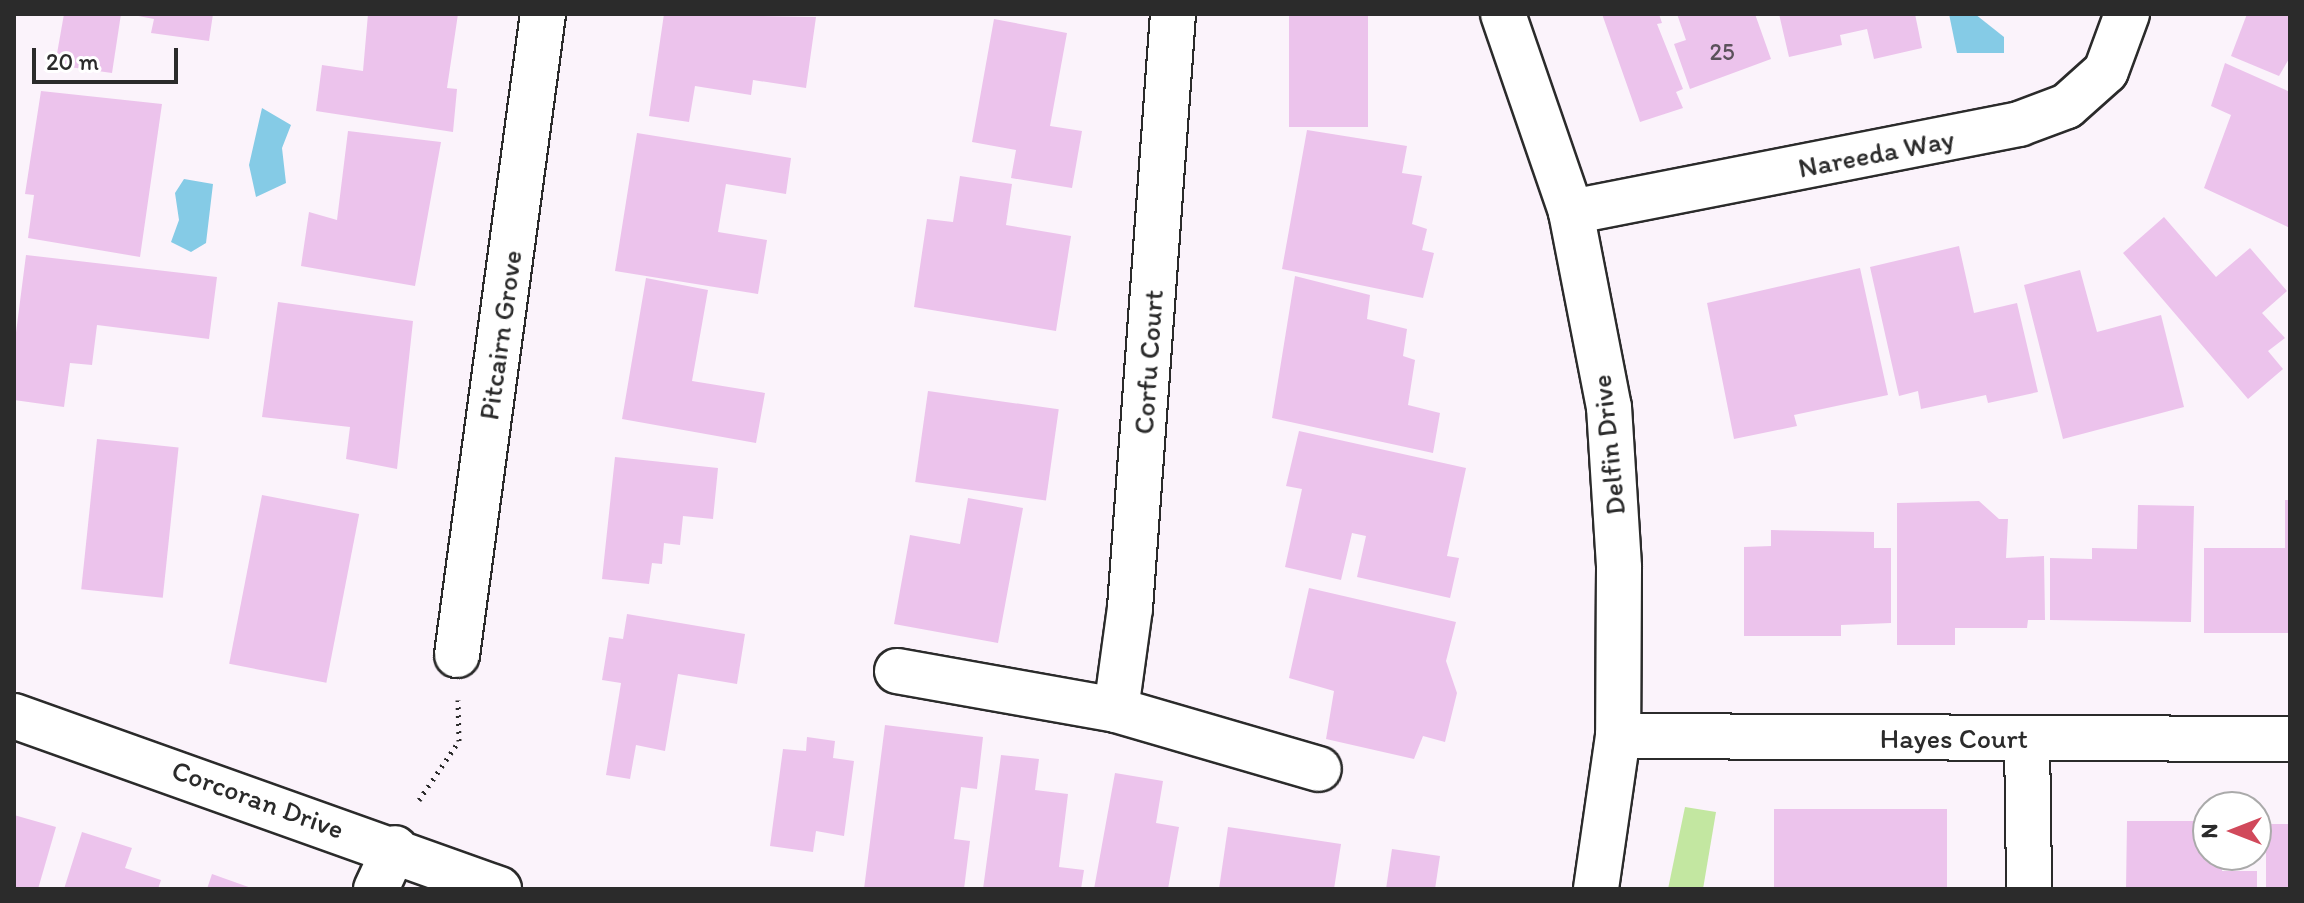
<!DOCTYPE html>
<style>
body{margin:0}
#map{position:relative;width:2304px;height:903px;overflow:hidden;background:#fbf3fb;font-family:Itim,sans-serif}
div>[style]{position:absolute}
.green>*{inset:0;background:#c3e7a1}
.water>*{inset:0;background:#85cbe6}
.building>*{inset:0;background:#ecc3ec;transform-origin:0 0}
.path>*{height:5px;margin-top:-2.5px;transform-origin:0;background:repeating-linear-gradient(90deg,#2b2b2b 0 2px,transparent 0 8px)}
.roads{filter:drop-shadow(2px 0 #2b2b2b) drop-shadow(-2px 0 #2b2b2b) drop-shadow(0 2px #2b2b2b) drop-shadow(0 -2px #2b2b2b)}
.street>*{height:44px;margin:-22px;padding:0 22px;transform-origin:22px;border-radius:22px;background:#fff}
.secondary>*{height:44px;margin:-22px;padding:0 22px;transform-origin:22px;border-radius:22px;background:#fff}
span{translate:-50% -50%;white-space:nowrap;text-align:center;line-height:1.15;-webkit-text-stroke:6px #fff;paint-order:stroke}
.number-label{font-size:24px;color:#5b515b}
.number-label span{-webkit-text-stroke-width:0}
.street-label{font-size:28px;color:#2b2b2b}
.frame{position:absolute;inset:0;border:16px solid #2b2b2b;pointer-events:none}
.north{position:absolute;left:2192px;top:791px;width:80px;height:80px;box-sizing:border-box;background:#fff;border:2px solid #aaa;border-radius:50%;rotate:270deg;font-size:22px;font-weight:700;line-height:32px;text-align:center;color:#2b2b2b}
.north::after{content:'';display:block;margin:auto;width:28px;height:36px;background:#d1495b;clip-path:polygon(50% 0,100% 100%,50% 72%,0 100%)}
.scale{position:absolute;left:32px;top:48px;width:146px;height:36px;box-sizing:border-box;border:4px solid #2b2b2b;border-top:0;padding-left:10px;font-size:24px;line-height:28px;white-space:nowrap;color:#2b2b2b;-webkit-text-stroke:6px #fff;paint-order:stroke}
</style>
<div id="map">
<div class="green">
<i style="clip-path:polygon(1685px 807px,1716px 812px,1703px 889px,1668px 889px)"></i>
</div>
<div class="water">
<i style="clip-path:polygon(1949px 14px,1975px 14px,2004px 37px,2004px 53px,1957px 53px)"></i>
<i style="clip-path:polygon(262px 108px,291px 125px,282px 148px,286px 183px,256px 197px,249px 165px)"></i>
<i style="clip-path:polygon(184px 179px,213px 184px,206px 243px,191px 252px,171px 242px,179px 220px,175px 193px)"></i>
</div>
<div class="building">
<i style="clip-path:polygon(64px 14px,121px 14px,112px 73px,55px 65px)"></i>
<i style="clip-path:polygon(128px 14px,213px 14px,209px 41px,151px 33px,154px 19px)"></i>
<i style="clip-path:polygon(368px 14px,458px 14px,447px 88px,457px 89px,453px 132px,316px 111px,322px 65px,363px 71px)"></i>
<i style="clip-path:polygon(664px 14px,816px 17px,806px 88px,753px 80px,751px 95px,695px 86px,689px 122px,649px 116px)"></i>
<i style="left:1289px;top:14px;width:79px;height:113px"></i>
<i style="clip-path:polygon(1602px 14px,1659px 14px,1662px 23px,1657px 24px,1683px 89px,1676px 92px,1683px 108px,1640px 122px)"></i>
<i style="clip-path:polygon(1677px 14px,1755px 14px,1771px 59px,1690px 89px,1674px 44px,1686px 40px)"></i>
<i style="clip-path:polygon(1779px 14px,1915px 14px,1922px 48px,1874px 59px,1867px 29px,1840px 35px,1842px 45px,1789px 57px)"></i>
<i style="clip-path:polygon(2247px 14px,2290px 14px,2290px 57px,2279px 76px,2231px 56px)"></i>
<i style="clip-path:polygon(994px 19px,1067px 33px,1050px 126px,1082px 131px,1072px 188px,1011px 178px,1016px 150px,972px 142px)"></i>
<i style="clip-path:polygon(2225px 63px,2290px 92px,2290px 228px,2204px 188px,2231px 115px,2211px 106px)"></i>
<i style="clip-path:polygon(41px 91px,162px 104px,140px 257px,28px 238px,34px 195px,25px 194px)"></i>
<i style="clip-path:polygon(1307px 130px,1407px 146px,1402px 173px,1422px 176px,1412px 224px,1427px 229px,1422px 250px,1434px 253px,1423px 298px,1282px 269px)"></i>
<i style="clip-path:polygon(348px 131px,441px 142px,415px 286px,301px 266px,309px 212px,337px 220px)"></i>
<i style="clip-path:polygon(637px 133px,791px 158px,786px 194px,726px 184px,718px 232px,767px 240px,758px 294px,615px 271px)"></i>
<i style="clip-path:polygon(960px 176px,1012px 184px,1006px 225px,1071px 236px,1056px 331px,914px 307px,927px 219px,953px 222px)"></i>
<i style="clip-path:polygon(2164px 217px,2216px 277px,2250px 248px,2287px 291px,2262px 313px,2285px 338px,2268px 351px,2283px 369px,2248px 399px,2123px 253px)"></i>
<i style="clip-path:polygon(1959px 246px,1974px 313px,2017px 303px,2038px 392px,1988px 403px,1986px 395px,1921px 409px,1918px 391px,1899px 396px,1870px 267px)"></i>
<i style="clip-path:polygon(26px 255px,217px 277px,209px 339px,97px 325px,92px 365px,70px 363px,64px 407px,14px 400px,14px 348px)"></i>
<i style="clip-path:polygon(1860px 268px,1888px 395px,1794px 415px,1797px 426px,1734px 439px,1707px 303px)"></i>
<i style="clip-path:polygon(2080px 270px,2097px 332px,2161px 315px,2184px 407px,2063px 439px,2024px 285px)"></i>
<i style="clip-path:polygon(1295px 276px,1370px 295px,1367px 319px,1407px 329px,1403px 356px,1415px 360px,1408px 405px,1440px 413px,1433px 453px,1272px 418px)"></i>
<i style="clip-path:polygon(646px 278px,708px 290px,692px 381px,765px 393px,756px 443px,622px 419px)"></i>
<i style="clip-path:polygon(278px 302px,413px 321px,397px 469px,346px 459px,350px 427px,262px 417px)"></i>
<i style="left:928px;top:391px;width:132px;height:92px;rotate:8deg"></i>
<i style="clip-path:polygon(1299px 431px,1466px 468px,1447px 556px,1459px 558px,1450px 598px,1357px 577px,1366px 536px,1352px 533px,1341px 580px,1285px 567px,1302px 489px,1286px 486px)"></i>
<i style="left:97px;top:439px;width:82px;height:151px;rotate:6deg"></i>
<i style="clip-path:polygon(615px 457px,718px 468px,713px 519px,683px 516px,680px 545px,664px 543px,662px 564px,652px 563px,649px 584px,602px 579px)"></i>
<i style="left:262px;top:495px;width:99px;height:172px;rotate:11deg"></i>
<i style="clip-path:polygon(968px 498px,1023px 508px,998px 643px,894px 624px,910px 535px,960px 544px)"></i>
<i style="clip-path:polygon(2285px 500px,2290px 500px,2290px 633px,2204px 633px,2204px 548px,2285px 548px)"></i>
<i style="clip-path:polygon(1979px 501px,1999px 519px,2008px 519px,2006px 558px,2044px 556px,2045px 620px,2028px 620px,2027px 628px,1955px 628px,1955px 645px,1897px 645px,1897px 503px)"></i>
<i style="clip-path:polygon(2138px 505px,2194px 506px,2191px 622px,2050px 620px,2050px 558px,2092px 559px,2092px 548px,2137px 549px)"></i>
<i style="clip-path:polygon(1771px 530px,1874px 532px,1874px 548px,1891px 548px,1891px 623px,1841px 625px,1841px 636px,1744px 636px,1744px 547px,1771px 546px)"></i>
<i style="clip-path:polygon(1309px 588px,1456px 622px,1446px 661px,1457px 693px,1445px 742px,1423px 736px,1414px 759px,1326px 739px,1334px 691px,1289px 678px)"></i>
<i style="clip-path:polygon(627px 614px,745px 634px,737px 684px,678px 674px,665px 751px,636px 745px,630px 779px,606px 775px,621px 683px,602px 680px,609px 637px,623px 639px)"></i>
<i style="clip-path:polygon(885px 725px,983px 737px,977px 789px,961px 787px,954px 839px,970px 841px,964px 889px,864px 889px)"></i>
<i style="clip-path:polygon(807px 737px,835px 741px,833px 758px,854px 761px,844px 836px,816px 831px,813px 852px,770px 846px,783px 749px,806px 751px)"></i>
<i style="clip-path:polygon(1001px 755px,1039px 759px,1035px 790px,1068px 794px,1059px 867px,1084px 870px,1081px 889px,983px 889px)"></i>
<i style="clip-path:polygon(1115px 773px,1163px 781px,1156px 823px,1179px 827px,1168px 889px,1094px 889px)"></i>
<i style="left:1947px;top:809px;width:80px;height:173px;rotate:90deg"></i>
<i style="clip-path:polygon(14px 815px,56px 827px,38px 889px,14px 889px)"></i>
<i style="clip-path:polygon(2127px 821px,2204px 821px,2208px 855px,2222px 855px,2222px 871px,2257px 871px,2257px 889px,2126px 889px)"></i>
<i style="left:2266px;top:824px;width:24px;height:65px"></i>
<i style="clip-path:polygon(1228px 827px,1341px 844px,1334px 889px,1219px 889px)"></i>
<i style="clip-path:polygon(82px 832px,132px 848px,125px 868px,161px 880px,158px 889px,64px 889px)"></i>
<i style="clip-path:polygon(1392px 849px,1440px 856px,1435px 889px,1386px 889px)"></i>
<i style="clip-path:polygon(212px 874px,254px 889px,207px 889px)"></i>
</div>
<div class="path">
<i style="left:419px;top:800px;width:71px;rotate:-55.9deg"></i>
<i style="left:459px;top:741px;width:41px;rotate:-91.4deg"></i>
</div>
<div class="roads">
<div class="street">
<i style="left:1571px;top:212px;width:457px;rotate:-11.1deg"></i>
<i style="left:2019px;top:124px;width:51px;rotate:-20.6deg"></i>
<i style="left:2067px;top:106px;width:52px;rotate:-41.9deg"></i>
<i style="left:2106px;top:71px;width:61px;rotate:-69.8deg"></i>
<i style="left:457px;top:655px;width:647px;rotate:-82.36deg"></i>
<i style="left:897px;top:671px;width:222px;rotate:10.1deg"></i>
<i style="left:1116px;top:710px;width:103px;rotate:-82.2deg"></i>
<i style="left:1130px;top:608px;width:596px;rotate:-85.86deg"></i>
<i style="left:1116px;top:710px;width:211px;rotate:16.2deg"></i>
<i style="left:1618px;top:736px;width:672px;rotate:0.26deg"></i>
<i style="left:2027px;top:738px;width:151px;rotate:89.2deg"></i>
<i style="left:376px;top:889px;width:45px;rotate:-65.1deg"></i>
</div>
<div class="secondary">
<i style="left:1503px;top:14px;width:209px;rotate:71deg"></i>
<i style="left:1571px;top:212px;width:199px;rotate:79deg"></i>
<i style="left:1609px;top:407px;width:161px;rotate:86.4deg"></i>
<i style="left:1619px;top:568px;width:168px;rotate:90.3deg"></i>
<i style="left:1618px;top:736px;width:155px;rotate:98.2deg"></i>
<i style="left:14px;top:716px;width:515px;rotate:19.63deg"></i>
</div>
</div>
<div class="number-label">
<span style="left:1722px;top:52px">25</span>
</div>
<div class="street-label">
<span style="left:1876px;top:153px;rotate:-11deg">Nareeda Way</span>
<span style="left:500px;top:335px;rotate:-82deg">Pitcairn Grove</span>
<span style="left:1148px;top:362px;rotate:-86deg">Corfu Court</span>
<span style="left:1608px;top:445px;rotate:-96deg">Delfin Drive</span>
<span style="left:1954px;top:738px">Hayes Court</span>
<span style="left:258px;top:799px;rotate:20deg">Corcoran Drive</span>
</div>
<div class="frame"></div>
<div class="north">N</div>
<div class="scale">20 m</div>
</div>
